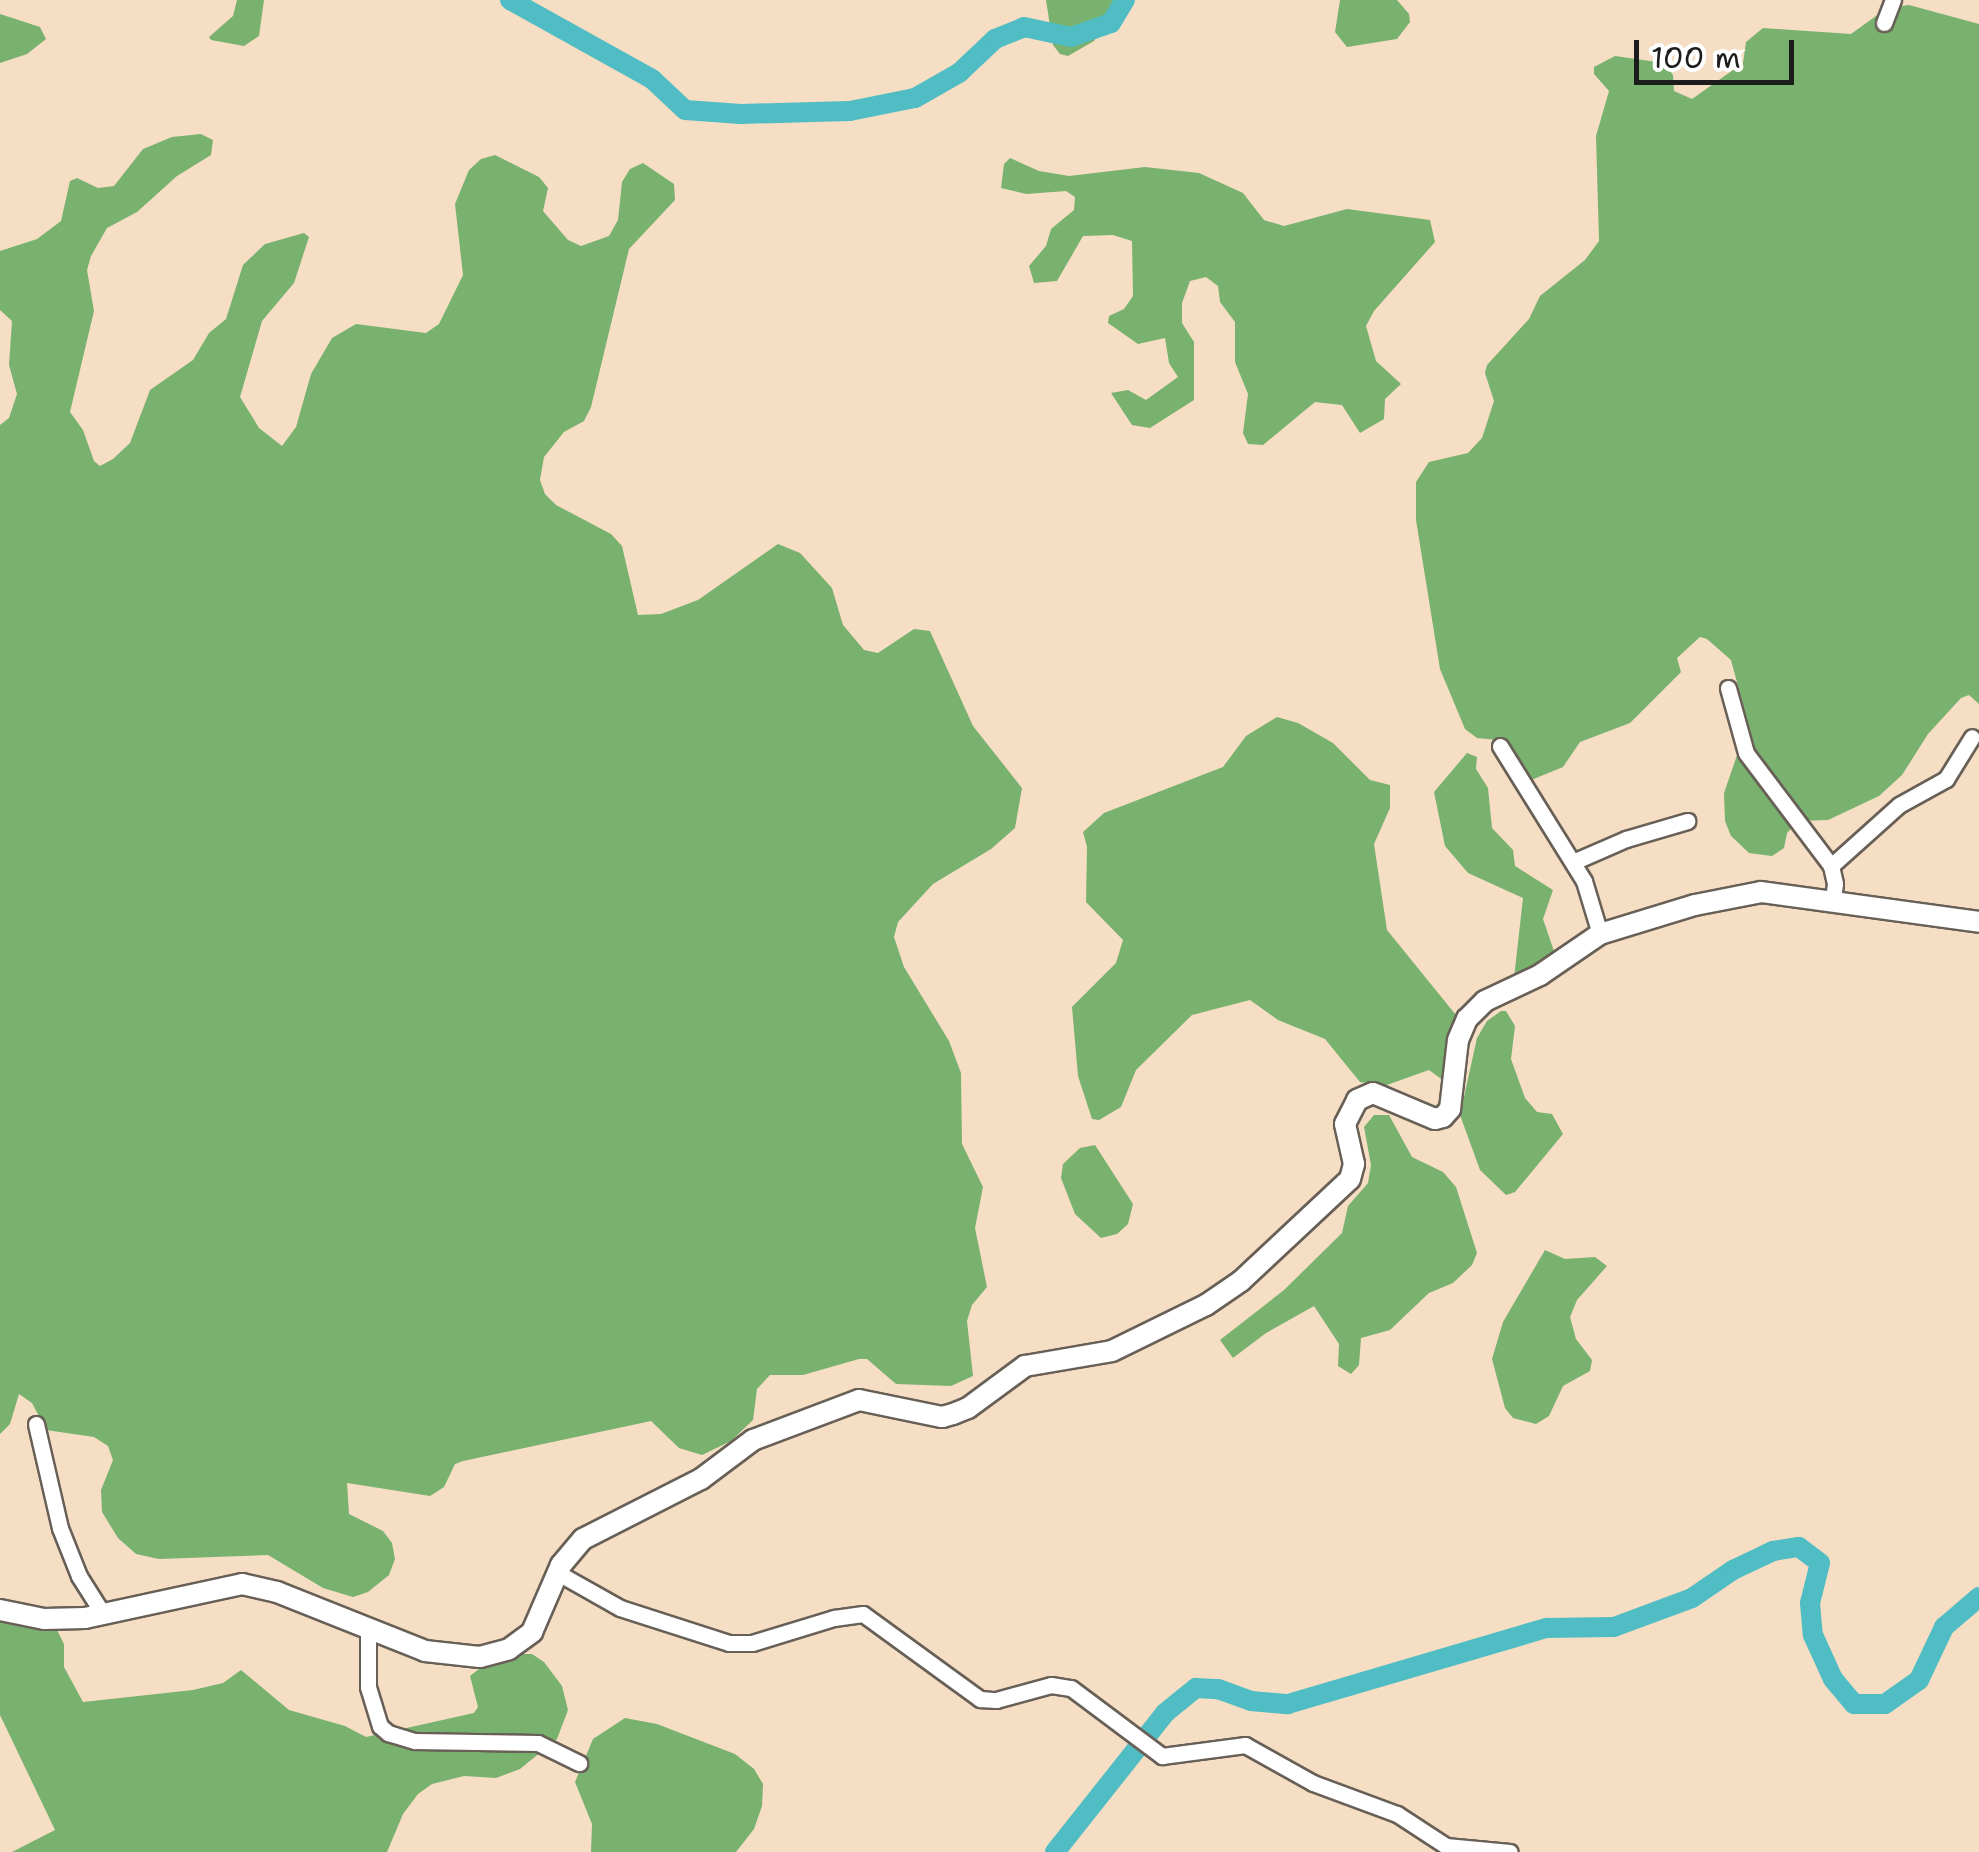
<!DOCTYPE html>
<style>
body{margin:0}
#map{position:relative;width:1979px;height:1852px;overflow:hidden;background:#f5dec4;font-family:"Shantell Sans",sans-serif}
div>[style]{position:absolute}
.forest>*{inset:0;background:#79b16e}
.river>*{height:20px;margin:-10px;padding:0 10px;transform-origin:10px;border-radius:10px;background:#4fbdc3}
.roads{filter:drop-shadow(2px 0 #686057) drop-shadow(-2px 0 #686057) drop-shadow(0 2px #686057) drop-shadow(0 -2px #686057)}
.minor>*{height:15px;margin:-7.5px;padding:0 7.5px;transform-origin:7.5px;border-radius:7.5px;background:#fff}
.major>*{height:20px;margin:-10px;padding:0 10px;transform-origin:10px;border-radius:10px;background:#fff}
span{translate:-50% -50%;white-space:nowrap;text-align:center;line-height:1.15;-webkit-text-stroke:10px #fff;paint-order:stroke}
.scale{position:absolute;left:1634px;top:40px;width:160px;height:45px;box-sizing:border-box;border:5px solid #1c1c1c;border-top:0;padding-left:12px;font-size:30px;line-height:35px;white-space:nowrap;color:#1c1c1c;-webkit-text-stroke:8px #fff;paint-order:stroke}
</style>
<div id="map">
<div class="forest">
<i style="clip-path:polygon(237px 0,264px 0,259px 36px,244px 46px,211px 40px,209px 37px,233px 16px)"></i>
<i style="clip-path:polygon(1046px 0,1117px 0,1094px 41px,1068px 56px,1060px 54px,1053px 45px)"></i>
<i style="clip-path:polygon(1340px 0,1397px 0,1409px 14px,1410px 22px,1397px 39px,1347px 47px,1335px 32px)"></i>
<i style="clip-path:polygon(1909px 5px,1979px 24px,1979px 704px,1969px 695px,1961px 698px,1928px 734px,1902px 775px,1879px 796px,1828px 820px,1798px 821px,1787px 833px,1784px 848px,1772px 856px,1749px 853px,1731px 836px,1725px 821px,1724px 793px,1745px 732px,1744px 708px,1731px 660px,1707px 639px,1700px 637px,1677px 658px,1681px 672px,1630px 723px,1580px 742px,1563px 767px,1524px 783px,1508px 741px,1477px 738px,1465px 729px,1440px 669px,1416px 520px,1416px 482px,1429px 462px,1468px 453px,1482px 438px,1494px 401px,1485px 373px,1487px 365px,1529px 319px,1540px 296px,1585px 260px,1599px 241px,1596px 136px,1609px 91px,1594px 74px,1594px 67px,1615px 56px,1664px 63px,1673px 75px,1674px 91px,1692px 99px,1743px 63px,1746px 42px,1763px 28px,1851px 34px,1887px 8px)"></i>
<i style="clip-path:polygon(0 14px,40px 27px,46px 39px,27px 54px,0 63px)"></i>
<i style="clip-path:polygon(201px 134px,213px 140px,211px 155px,177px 176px,137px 212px,107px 228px,91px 256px,87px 270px,94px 311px,70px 412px,83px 430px,94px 461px,100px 466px,113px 459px,130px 443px,150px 390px,193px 360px,209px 333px,226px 319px,243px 265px,265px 244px,304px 233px,309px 237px,294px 283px,262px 321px,240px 397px,259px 428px,282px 446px,296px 427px,311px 374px,332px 338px,356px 324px,426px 333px,439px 324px,463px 275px,455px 204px,469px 170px,481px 159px,495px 155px,539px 177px,548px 188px,543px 211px,568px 240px,581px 246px,609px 236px,618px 220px,622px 182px,630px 169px,643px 163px,674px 184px,675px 200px,629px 249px,591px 407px,584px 421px,564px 432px,544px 457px,540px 480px,545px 494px,556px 505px,611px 534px,622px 546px,638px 615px,661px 614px,698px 600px,778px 544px,800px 553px,832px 588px,843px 625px,864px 650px,878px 653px,914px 629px,930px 631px,973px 726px,1022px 788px,1015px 828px,991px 849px,933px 884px,898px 922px,894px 937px,904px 967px,949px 1041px,961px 1073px,962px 1144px,983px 1187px,975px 1228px,987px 1287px,972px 1305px,967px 1321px,973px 1376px,951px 1386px,896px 1384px,867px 1359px,859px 1359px,803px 1375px,770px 1375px,757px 1389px,753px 1420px,731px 1441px,702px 1455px,679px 1448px,651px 1421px,463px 1461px,455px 1464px,444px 1487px,430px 1496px,347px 1483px,349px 1514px,383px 1531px,392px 1543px,395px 1559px,389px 1575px,368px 1592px,353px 1597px,323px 1588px,268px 1555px,159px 1559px,136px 1554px,118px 1538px,102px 1512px,101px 1490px,113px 1460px,108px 1446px,94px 1437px,46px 1430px,32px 1403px,19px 1394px,10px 1424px,0 1434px,0 425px,9px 418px,17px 394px,9px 365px,12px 321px,0 310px,0 251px,37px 239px,61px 221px,70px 181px,77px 178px,98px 188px,114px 186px,143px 149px,172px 137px)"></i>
<i style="clip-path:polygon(1010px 158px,1039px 171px,1069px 176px,1145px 167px,1199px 173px,1243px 193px,1264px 220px,1284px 226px,1347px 209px,1430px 220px,1435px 242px,1374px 311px,1366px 326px,1376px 361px,1401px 384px,1385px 399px,1384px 419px,1360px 433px,1342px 405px,1315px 402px,1263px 445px,1248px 444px,1243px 433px,1248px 394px,1235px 362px,1235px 322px,1220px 302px,1218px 286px,1206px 277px,1190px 281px,1182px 303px,1182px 323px,1194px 342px,1194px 400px,1150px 428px,1132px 425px,1111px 393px,1128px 390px,1146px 400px,1178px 377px,1169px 363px,1165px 338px,1138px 344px,1108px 323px,1109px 316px,1124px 309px,1133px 296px,1132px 241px,1113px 235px,1083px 236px,1057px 281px,1034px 283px,1029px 266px,1046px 246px,1051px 229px,1074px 210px,1075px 197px,1066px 191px,1026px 194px,1001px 188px,1004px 164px)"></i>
<i style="clip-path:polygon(1277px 717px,1298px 723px,1333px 743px,1370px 780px,1390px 785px,1390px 808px,1374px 844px,1387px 930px,1460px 1020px,1444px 1081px,1429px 1070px,1384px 1086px,1360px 1082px,1325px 1039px,1278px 1020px,1250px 1000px,1192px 1015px,1136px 1070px,1121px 1107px,1099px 1120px,1092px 1119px,1078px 1076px,1072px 1007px,1116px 963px,1123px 940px,1086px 902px,1087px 847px,1083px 832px,1104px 813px,1223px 767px,1246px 736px)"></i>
<i style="clip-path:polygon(1467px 753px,1477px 757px,1476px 769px,1488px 788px,1492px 828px,1513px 850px,1515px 866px,1553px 890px,1543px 919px,1555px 954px,1514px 978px,1523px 898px,1468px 873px,1445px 846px,1434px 792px)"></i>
<i style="clip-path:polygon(1501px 1011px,1506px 1011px,1515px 1026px,1511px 1059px,1525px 1098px,1537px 1112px,1552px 1114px,1563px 1134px,1515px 1192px,1506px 1195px,1480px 1170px,1460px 1115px,1477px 1038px,1487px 1021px)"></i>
<i style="clip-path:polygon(1374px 1115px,1389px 1115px,1412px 1157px,1443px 1172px,1456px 1187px,1477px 1253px,1472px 1265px,1453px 1283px,1429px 1293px,1390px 1330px,1361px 1338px,1359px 1365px,1351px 1374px,1338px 1366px,1339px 1344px,1314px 1306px,1266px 1333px,1233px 1358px,1220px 1340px,1284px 1290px,1342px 1233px,1348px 1206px,1368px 1183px,1371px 1165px,1364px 1127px)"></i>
<i style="clip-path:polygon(1095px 1145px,1133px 1204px,1128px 1224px,1117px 1234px,1101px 1238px,1075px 1214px,1061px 1178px,1063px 1164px,1080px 1148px)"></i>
<i style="clip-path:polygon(1545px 1250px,1565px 1259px,1595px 1257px,1607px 1266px,1577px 1300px,1570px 1317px,1576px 1339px,1592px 1360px,1590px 1371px,1563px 1386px,1549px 1416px,1536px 1424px,1513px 1418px,1505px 1408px,1492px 1359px,1503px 1322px)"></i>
<i style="clip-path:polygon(0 1620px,54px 1624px,64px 1644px,64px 1667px,83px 1702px,193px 1690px,223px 1683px,241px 1670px,289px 1710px,345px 1726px,366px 1737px,474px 1713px,478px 1707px,470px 1676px,488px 1662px,518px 1654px,532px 1654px,544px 1662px,562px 1686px,568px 1710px,557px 1739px,520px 1769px,496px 1778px,464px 1776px,432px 1784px,418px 1794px,403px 1814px,387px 1852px,12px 1852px,55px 1830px,0 1715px)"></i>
<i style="clip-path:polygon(625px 1718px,657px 1724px,735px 1754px,754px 1769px,763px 1784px,762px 1806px,754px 1829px,736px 1852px,591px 1852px,592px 1824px,575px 1782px,593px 1739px)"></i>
</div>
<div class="river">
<i style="left:510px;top:0;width:162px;rotate:29.1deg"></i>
<i style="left:652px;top:79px;width:45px;rotate:43.2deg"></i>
<i style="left:685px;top:110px;width:56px;rotate:4.1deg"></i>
<i style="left:741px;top:114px;width:109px;rotate:-1.6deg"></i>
<i style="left:850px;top:111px;width:66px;rotate:-11.3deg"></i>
<i style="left:915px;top:98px;width:51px;rotate:-29.6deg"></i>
<i style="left:959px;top:73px;width:50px;rotate:-43.4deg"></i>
<i style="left:995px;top:39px;width:31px;rotate:-22deg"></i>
<i style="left:1024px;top:27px;width:48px;rotate:12deg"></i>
<i style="left:1071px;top:37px;width:42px;rotate:-19.3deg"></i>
<i style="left:1111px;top:23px;width:27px;rotate:-59deg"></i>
<i style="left:1055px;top:1852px;width:177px;rotate:-51.6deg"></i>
<i style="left:1165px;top:1713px;width:40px;rotate:-39deg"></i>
<i style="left:1196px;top:1688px;width:22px;rotate:3deg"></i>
<i style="left:1218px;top:1689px;width:35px;rotate:20deg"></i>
<i style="left:1251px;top:1701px;width:37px;rotate:5deg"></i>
<i style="left:1288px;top:1704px;width:270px;rotate:-16.4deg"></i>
<i style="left:1547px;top:1628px;width:67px;rotate:-0.9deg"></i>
<i style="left:1614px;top:1627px;width:83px;rotate:-20.4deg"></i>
<i style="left:1692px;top:1598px;width:50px;rotate:-34.3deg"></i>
<i style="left:1733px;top:1570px;width:44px;rotate:-25.4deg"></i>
<i style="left:1773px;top:1551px;width:26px;rotate:-9deg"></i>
<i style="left:1799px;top:1547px;width:26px;rotate:37deg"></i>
<i style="left:1820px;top:1563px;width:41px;rotate:104deg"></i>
<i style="left:1810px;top:1603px;width:32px;rotate:85deg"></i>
<i style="left:1813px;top:1635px;width:48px;rotate:65.6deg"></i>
<i style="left:1833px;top:1679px;width:33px;rotate:50deg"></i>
<i style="left:1854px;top:1704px;width:31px"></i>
<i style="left:1885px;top:1704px;width:42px;rotate:-35.2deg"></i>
<i style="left:1919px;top:1680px;width:59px;rotate:-64.7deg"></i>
<i style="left:1944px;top:1627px;width:46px;rotate:-40.6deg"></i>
</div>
<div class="roads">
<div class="minor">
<i style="left:1884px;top:23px;width:25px;rotate:-69deg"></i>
<i style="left:1728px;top:688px;width:67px;rotate:74.5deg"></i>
<i style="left:1746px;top:753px;width:141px;rotate:53deg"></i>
<i style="left:1831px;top:866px;width:18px;rotate:77deg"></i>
<i style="left:1835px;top:884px;width:15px;rotate:98deg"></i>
<i style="left:1500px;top:746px;width:159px;rotate:58.1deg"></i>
<i style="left:1584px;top:881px;width:55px;rotate:73.2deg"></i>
<i style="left:1573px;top:862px;width:58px;rotate:-23.5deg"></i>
<i style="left:1626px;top:839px;width:64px;rotate:-16.4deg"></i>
<i style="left:1831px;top:866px;width:91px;rotate:-41.9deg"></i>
<i style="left:1899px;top:805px;width:54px;rotate:-29deg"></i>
<i style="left:1946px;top:779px;width:49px;rotate:-58.2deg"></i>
<i style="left:36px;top:1424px;width:107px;rotate:77deg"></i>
<i style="left:60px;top:1528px;width:52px;rotate:68.4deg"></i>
<i style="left:79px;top:1576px;width:45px;rotate:57.7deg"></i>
<i style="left:558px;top:1573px;width:71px;rotate:29.4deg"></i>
<i style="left:620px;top:1608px;width:114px;rotate:17.8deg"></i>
<i style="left:729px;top:1643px;width:23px"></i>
<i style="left:752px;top:1643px;width:86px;rotate:-17deg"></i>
<i style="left:834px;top:1618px;width:29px;rotate:-8deg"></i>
<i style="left:863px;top:1614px;width:145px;rotate:36deg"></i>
<i style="left:980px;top:1699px;width:16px;rotate:4deg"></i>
<i style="left:996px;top:1700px;width:57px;rotate:-15.3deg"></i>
<i style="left:1051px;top:1685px;width:20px;rotate:9deg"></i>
<i style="left:1071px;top:1688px;width:114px;rotate:36.8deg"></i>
<i style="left:1162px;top:1756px;width:84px;rotate:-7.5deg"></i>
<i style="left:1245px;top:1745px;width:78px;rotate:29.2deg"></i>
<i style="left:1313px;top:1783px;width:90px;rotate:20.3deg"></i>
<i style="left:1397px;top:1814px;width:59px;rotate:33.1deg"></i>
<i style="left:1446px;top:1846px;width:64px;rotate:5.4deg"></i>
<i style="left:368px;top:1630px;width:57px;rotate:90deg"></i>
<i style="left:368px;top:1687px;width:41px;rotate:72.9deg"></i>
<i style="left:380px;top:1726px;width:11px;rotate:41deg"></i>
<i style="left:388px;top:1733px;width:28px;rotate:17deg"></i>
<i style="left:415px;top:1741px;width:123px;rotate:0.9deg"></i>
<i style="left:538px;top:1743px;width:46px;rotate:26deg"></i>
</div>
<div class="major">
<i style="left:0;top:1610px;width:45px;rotate:11.6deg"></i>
<i style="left:44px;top:1619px;width:41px;rotate:-1.4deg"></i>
<i style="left:85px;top:1618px;width:161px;rotate:-12.2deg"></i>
<i style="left:242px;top:1584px;width:36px;rotate:13deg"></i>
<i style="left:277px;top:1592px;width:159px;rotate:21.7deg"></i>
<i style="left:425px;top:1651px;width:55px;rotate:6.2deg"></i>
<i style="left:480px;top:1657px;width:30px;rotate:-15deg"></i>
<i style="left:509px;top:1649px;width:29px;rotate:-36deg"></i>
<i style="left:532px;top:1632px;width:73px;rotate:-66.6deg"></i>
<i style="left:561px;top:1565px;width:34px;rotate:-50deg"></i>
<i style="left:583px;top:1539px;width:132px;rotate:-27deg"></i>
<i style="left:701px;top:1479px;width:65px;rotate:-36.9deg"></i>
<i style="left:753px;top:1440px;width:113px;rotate:-20.7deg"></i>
<i style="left:859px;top:1400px;width:85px;rotate:11.6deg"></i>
<i style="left:942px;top:1417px;width:11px;rotate:-15deg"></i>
<i style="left:953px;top:1414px;width:16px;rotate:-22deg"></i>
<i style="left:968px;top:1408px;width:71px;rotate:-36.4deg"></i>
<i style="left:1025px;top:1366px;width:88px;rotate:-9.8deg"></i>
<i style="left:1112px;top:1351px;width:105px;rotate:-26.1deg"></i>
<i style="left:1206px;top:1305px;width:42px;rotate:-34.4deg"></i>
<i style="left:1241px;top:1281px;width:149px;rotate:-43.1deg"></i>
<i style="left:1350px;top:1179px;width:16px;rotate:-75deg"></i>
<i style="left:1354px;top:1164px;width:41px;rotate:-102.7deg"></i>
<i style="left:1345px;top:1124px;width:27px;rotate:-63deg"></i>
<i style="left:1357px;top:1100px;width:17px;rotate:-24deg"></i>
<i style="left:1373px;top:1093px;width:67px;rotate:22.8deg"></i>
<i style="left:1435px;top:1119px;width:8px;rotate:-14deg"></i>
<i style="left:1443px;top:1117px;width:11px;rotate:-49deg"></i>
<i style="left:1450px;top:1109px;width:69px;rotate:-83.4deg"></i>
<i style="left:1458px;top:1040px;width:23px;rotate:-67deg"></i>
<i style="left:1467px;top:1019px;width:25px;rotate:-45deg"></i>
<i style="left:1485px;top:1001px;width:61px;rotate:-25.3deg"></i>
<i style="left:1540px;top:975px;width:73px;rotate:-34.3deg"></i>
<i style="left:1600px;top:934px;width:99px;rotate:-17deg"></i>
<i style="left:1695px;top:905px;width:67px;rotate:-11.1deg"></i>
<i style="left:1761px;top:892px;width:220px;rotate:7.8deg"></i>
</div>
</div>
<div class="scale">100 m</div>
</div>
